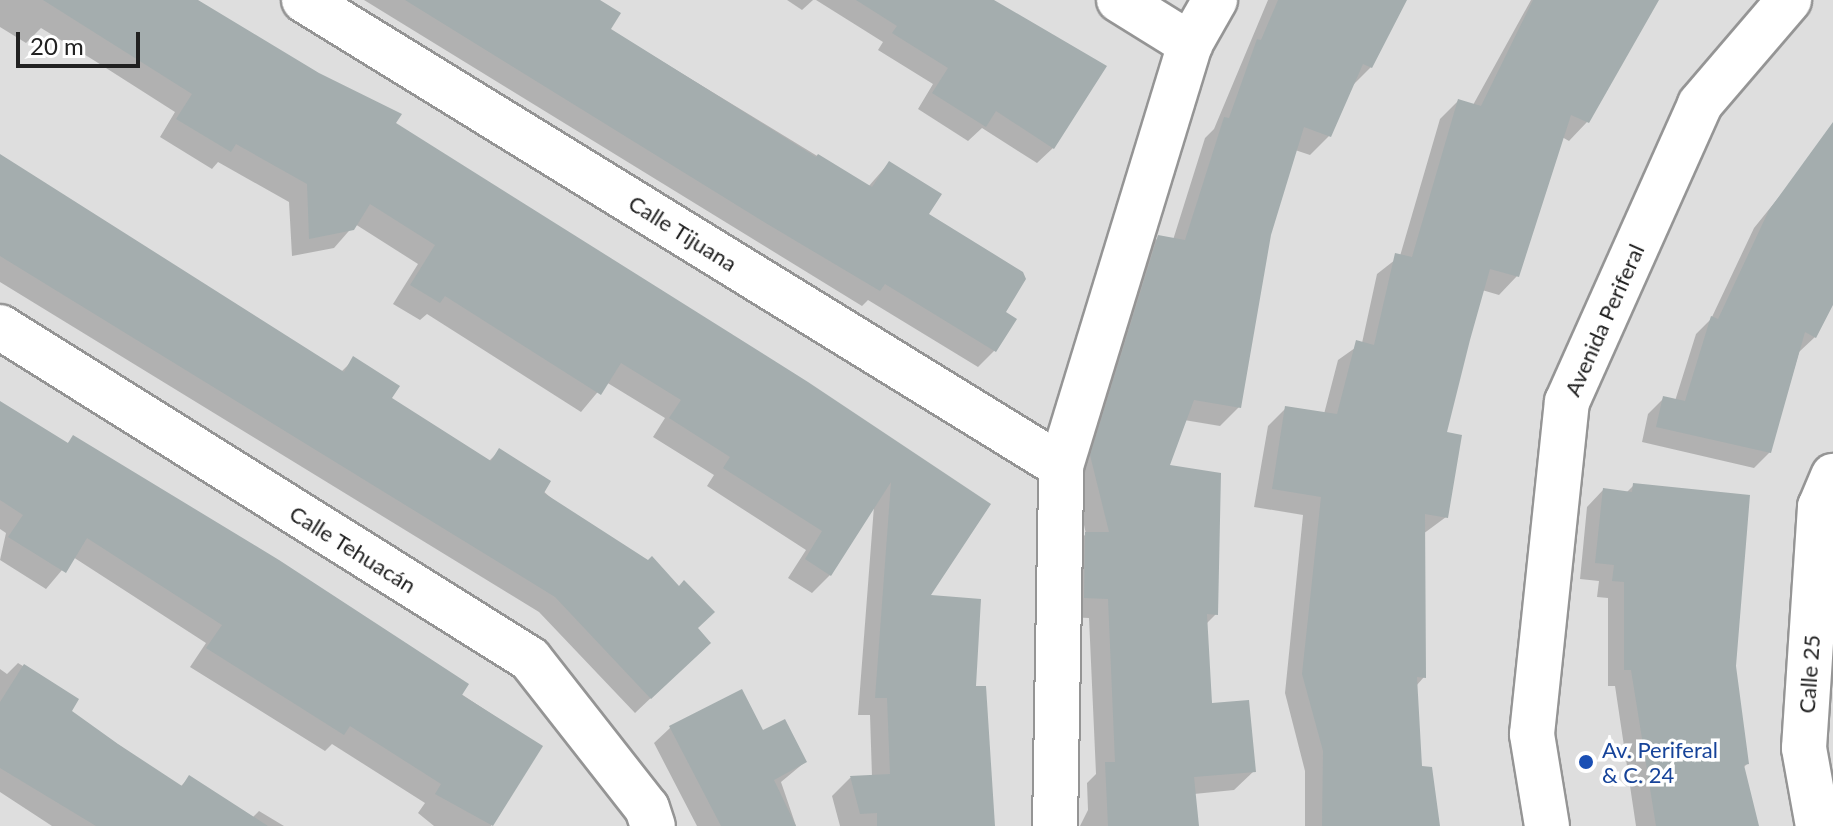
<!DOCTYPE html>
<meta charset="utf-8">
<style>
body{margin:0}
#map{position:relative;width:1833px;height:826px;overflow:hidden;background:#e8edf0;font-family:Lato,sans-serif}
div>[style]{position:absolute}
.residential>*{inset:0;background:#dedede;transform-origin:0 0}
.shadow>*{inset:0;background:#0003}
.building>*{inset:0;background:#a4adae}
.roads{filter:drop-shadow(2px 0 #959595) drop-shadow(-2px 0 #959595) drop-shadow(0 2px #959595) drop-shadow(0 -2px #959595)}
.minor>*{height:44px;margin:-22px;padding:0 22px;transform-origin:22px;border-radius:22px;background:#fff}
.dots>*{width:22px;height:22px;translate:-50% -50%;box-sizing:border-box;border:4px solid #fff;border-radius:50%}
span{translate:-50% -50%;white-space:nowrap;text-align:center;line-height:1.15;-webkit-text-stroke:7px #fff;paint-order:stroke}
.street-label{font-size:22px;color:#212121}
.transit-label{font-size:22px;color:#164399}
.left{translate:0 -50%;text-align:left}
.scale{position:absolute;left:16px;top:32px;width:124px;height:36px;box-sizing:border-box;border:4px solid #212121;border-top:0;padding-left:10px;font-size:24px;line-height:28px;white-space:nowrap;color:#212121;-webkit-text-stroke:6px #fff;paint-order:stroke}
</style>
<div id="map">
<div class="residential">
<i style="left:0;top:0;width:1833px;height:826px"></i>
</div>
<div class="shadow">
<i style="clip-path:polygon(0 0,197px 0,988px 505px,927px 597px,974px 689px,993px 826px,840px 826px,832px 796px,850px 778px,872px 777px,870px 715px,858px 715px,874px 506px,830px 575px,812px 593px,788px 578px,806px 550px,707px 486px,714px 475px,653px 437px,665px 418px,606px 382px,581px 412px,427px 314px,420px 320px,393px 304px,418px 264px,355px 224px,334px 248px,292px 256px,289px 202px,218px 162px,212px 169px,160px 137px,175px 112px,95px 61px,41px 28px,26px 43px,0 27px)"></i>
<i style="clip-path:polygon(364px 0,571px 0,609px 29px,868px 187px,889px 163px,1003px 313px,994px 351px,978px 367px,868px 300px,862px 306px)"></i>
<i style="clip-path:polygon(787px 0,813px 0,802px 10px)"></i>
<i style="clip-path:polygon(816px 0,993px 0,1053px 148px,1037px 163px,982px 128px,968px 141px,918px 109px,933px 84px,878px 50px,883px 42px)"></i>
<i style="clip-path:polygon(1268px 0,1398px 0,1371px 67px,1352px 86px,1329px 136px,1310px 155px,1295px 150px,1269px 234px,1239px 407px,1220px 426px,1184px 420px,1168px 466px,1216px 614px,1206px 624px,1210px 705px,1254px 771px,1234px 790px,1194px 794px,1197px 826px,1080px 826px,1088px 810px,1087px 783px,1096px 774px,1089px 618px,1065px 617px,1066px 553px,1086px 534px,1073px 475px,1139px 256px,1159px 237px,1173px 240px,1205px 138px,1214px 129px)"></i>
<i style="clip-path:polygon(1531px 0,1657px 0,1587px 122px,1569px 141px,1562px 137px,1517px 276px,1499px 295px,1482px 290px,1444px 434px,1446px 517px,1423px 534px,1424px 677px,1416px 686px,1420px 767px,1437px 826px,1305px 826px,1305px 771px,1285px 693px,1303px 515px,1254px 507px,1268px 426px,1286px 408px,1324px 414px,1338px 360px,1362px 343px,1377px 274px,1400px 256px,1440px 119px,1458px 101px,1473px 105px)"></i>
<i style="clip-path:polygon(1833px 130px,1833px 300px,1815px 337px,1799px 352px,1770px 452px,1754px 468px,1642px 442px,1648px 414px,1664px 398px,1675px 401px,1696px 334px,1711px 319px,1754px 228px)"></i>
<i style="clip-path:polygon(0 155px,341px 372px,354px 359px,390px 398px,489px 461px,499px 451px,696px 629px,693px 658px,635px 713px,539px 612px,0 282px)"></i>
<i style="clip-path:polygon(0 403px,66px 445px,73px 438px,540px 746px,491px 826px,434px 826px,418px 813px,425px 803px,332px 744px,325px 751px,190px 667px,206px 643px,73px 557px,46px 589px,0 560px,6px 533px,0 529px)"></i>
<i style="clip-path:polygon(1634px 485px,1734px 666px,1747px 764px,1743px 768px,1757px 826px,1636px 826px,1615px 686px,1608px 686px,1608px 598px,1597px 597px,1599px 581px,1580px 579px,1587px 507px,1603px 490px,1626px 493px)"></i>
<i style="clip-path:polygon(18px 663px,76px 699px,69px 711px,180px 787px,189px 778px,252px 818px,259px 811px,284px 826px,52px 826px,0 792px,0 669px,7px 674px)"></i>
<i style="clip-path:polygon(670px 728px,762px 733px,805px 762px,781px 782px,796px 826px,697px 826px,654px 743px)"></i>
</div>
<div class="building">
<i style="clip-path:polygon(43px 0,198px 0,319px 73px,402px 114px,396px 123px,808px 382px,991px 504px,931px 595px,981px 599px,976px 686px,986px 686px,995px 826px,877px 826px,877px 813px,860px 814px,850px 776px,890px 774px,887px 698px,875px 698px,891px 482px,831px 576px,805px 559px,822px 531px,723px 468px,730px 457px,669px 418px,681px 400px,621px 363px,601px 395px,445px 296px,440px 303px,410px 285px,435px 245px,370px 204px,354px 230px,309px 239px,307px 184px,236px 144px,231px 152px,176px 119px,192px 94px)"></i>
<i style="clip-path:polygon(405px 0,600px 0,621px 13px,611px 29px,816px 157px,818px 154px,872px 187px,889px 161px,942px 194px,929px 214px,1023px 272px,1026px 279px,1006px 312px,1017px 319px,996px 352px,885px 284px,880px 291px,769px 225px)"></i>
<i style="clip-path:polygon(856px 0,994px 0,1107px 66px,1054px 149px,996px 111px,986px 127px,932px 93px,948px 68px,892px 33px,897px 26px)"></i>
<i style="clip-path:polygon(1278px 0,1407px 0,1372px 68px,1363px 64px,1331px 137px,1304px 127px,1271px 235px,1241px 408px,1194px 400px,1170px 465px,1221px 473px,1218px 615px,1207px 614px,1212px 703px,1249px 700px,1256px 772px,1194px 777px,1199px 826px,1108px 826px,1105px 762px,1115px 762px,1108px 599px,1084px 598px,1085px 532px,1109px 532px,1090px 455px,1158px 235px,1185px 240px,1224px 117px,1229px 118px,1257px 39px,1261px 40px)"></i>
<i style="clip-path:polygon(1533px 0,1659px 0,1589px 123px,1571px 115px,1519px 277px,1490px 269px,1470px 340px,1447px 432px,1462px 435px,1448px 518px,1425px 514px,1426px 678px,1417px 677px,1422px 766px,1432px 767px,1440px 826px,1322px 826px,1323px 751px,1302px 674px,1321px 497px,1272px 489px,1285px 406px,1337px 414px,1356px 340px,1374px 345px,1395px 253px,1412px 257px,1458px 99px,1481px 106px)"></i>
<i style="clip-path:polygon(1833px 122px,1833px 305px,1816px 338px,1805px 332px,1771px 453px,1656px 427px,1663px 396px,1685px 401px,1711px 316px,1718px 319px,1769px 210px)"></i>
<i style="clip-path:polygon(0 154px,344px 372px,353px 356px,400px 386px,392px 398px,491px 461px,499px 448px,551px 481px,544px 493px,648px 560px,652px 556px,679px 586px,684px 580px,715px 612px,698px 628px,711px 643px,651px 699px,555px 597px,0 256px)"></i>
<i style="clip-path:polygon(0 401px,68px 443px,73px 435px,279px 560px,469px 684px,462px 695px,543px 746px,493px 826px,435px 794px,441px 784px,350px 726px,344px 735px,206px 648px,222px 625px,87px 538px,66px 573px,8px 537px,23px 515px,0 500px)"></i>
<i style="clip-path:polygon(1633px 483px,1750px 495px,1736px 666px,1749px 764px,1744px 765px,1759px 826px,1656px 826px,1631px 670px,1624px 670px,1624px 582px,1612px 581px,1614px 565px,1595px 563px,1603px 488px,1632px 492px)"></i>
<i style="clip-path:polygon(24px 664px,79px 699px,72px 711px,118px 744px,182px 786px,189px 775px,268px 826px,96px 826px,0 768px,0 702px)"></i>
<i style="clip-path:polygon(742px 689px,763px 730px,785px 719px,807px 762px,774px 780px,796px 826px,721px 826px,669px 726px)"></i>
</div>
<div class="roads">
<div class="minor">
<i style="left:304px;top:0;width:889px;rotate:31.62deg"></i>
<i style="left:1119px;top:0;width:84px;rotate:31.8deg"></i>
<i style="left:0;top:327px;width:625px;rotate:32.06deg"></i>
<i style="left:530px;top:659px;width:189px;rotate:51.9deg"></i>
<i style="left:647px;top:808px;width:19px;rotate:72deg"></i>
<i style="left:1055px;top:826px;width:360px;rotate:-89deg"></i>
<i style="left:1061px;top:466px;width:441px;rotate:-73deg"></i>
<i style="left:1190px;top:44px;width:51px;rotate:-60.4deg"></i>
<i style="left:1547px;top:826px;width:93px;rotate:-99.3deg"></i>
<i style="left:1532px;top:734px;width:334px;rotate:-84deg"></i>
<i style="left:1567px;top:402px;width:326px;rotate:-65.9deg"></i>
<i style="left:1700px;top:104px;width:137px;rotate:-49.4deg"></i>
<i style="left:1818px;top:826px;width:79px;rotate:-100.2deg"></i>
<i style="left:1804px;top:748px;width:242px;rotate:-86.2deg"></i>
<i style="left:1820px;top:507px;width:34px;rotate:-67deg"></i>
</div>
</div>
<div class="dots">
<i style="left:1586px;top:762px;background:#1a4fb4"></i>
</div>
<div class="street-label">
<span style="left:683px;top:233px;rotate:32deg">Calle Tijuana</span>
<span style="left:1604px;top:320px;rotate:-66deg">Avenida Periferal</span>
<span style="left:353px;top:549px;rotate:32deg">Calle Tehuacán</span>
<span style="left:1809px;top:674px;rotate:-86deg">Calle 25</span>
</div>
<div class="transit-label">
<span class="left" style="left:1602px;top:762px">Av. Periferal<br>&amp; C. 24</span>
</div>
<div class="scale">20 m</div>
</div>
